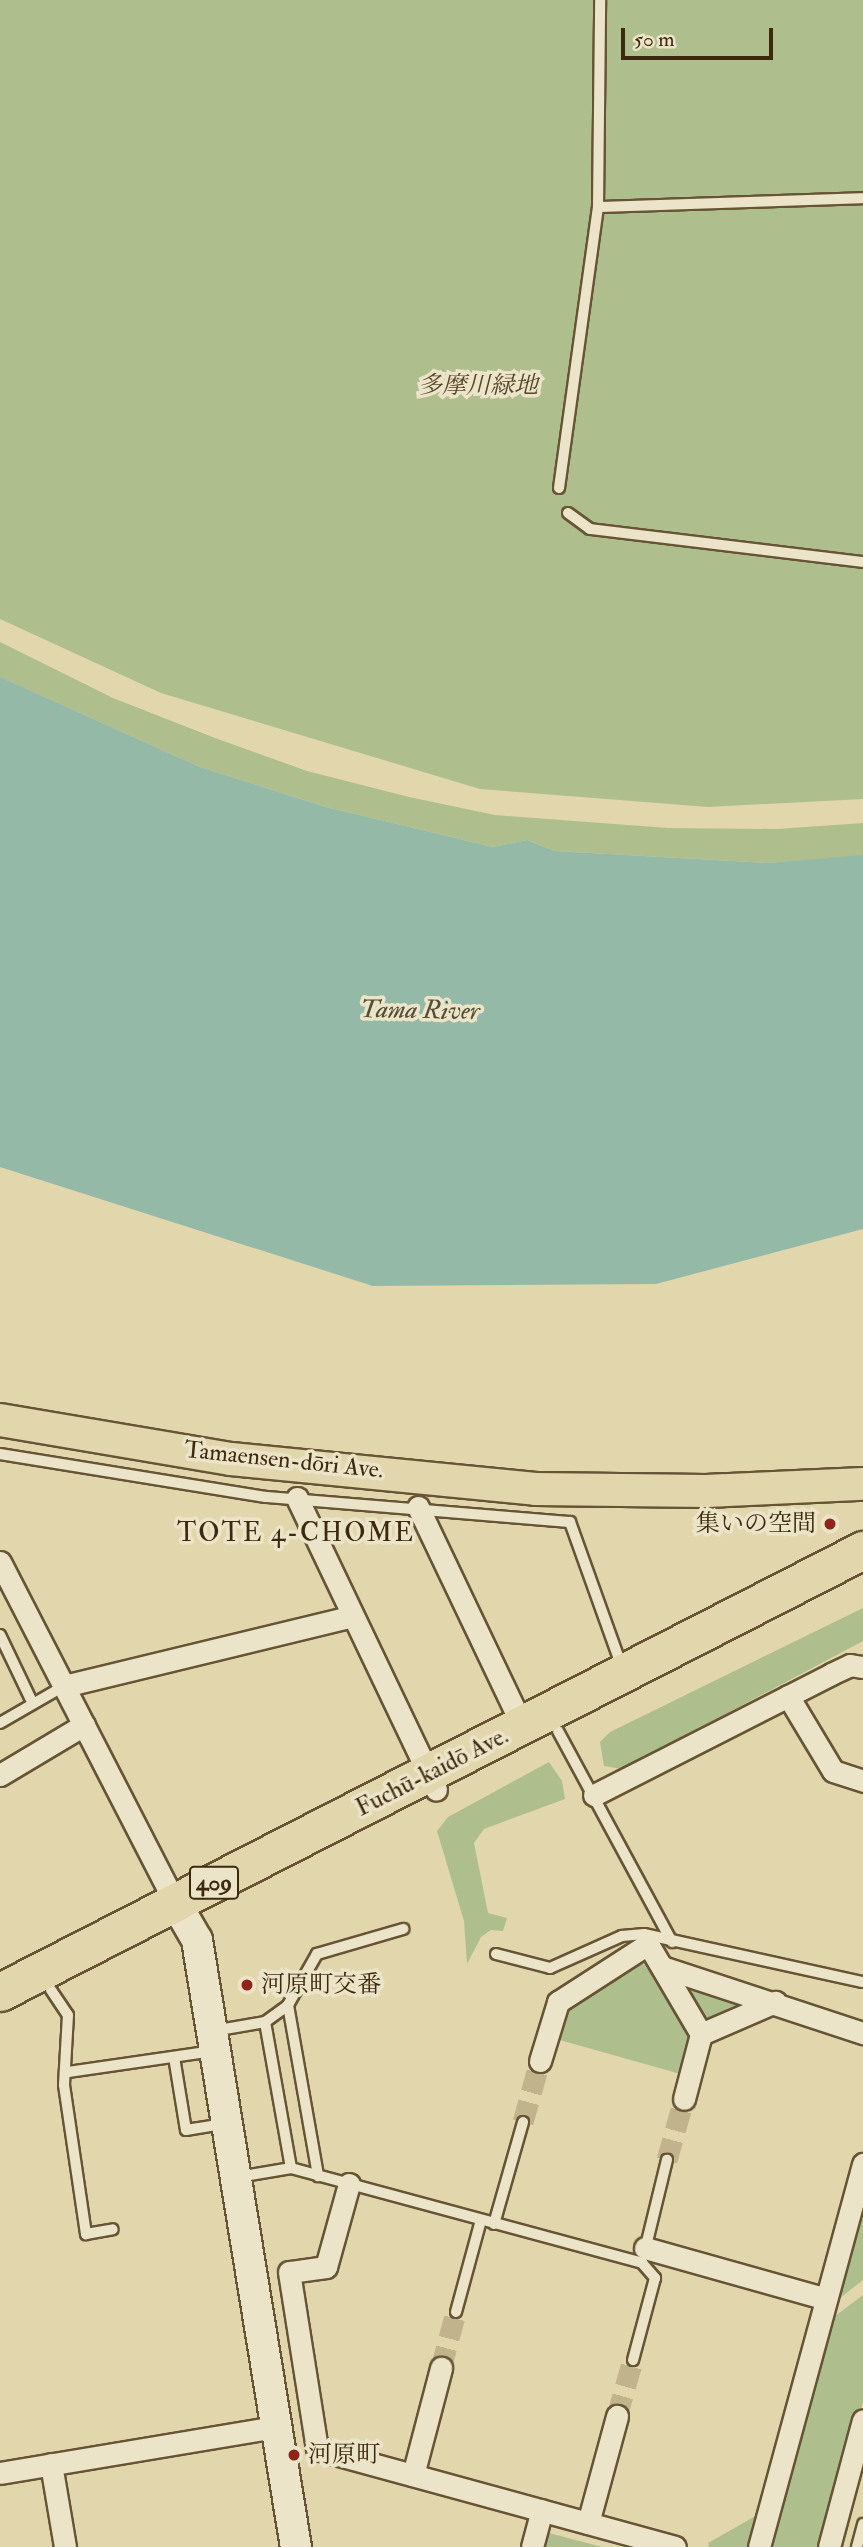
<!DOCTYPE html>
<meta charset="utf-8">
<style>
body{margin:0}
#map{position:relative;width:863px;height:2547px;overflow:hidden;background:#e2d6ac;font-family:"IM FELL Double Pica","Noto Serif JP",serif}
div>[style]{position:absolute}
.green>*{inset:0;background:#aebf8d}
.water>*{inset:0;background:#95b9a7}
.street-tunnel>*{height:21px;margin-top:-10.5px;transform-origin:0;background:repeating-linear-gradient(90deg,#c1b38c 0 21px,transparent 0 31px)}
.roads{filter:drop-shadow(2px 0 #665434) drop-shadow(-2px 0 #665434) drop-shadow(0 2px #665434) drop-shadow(0 -2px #665434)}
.lane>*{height:10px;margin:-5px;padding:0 5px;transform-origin:5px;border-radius:5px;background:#ece4c9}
.street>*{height:21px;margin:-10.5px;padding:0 10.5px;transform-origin:10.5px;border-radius:10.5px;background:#ece4c9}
.secondary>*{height:30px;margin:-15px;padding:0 15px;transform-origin:15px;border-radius:15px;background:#ece4c9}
.primary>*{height:32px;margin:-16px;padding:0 16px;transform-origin:16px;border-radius:16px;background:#e2d6ac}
.highway>*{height:37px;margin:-18.5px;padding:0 18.5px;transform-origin:18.5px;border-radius:18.5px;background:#e2d6ac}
.dots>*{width:19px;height:19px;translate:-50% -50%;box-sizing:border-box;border:4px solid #ece4c9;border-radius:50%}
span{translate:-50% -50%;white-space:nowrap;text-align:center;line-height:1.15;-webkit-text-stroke:7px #ece4c9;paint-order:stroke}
.shield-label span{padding:2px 5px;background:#ece4c9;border:2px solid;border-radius:5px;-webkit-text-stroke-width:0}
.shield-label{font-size:23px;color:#3d290c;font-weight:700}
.park-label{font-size:24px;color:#544726;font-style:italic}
.street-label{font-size:24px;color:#3d290c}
.poi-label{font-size:24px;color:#3d290c}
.right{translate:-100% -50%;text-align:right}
.left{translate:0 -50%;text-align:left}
.water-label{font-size:26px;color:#534d33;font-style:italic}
.neighbourhood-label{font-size:26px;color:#3d290c;letter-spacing:2px}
.scale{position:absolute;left:621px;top:28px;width:152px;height:32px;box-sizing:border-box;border:4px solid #3d290c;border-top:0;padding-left:9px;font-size:21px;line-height:24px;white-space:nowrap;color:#3d290c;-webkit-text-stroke:5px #ece4c9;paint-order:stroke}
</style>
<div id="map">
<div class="green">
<i style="clip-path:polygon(0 0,863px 0,863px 799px,708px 807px,480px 789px,161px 693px,0 619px)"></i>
<i style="clip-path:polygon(0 642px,113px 698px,215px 738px,307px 771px,409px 797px,495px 815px,668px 828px,777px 829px,863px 823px,863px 856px,767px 863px,555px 851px,527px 840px,493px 847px,326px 807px,200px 767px,4px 679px,0 677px)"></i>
<i style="clip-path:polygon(863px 1608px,863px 1641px,622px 1769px,604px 1766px,600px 1742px,610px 1732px)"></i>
<i style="clip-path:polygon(549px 1762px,562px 1781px,565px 1799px,484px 1829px,474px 1843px,488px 1913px,507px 1918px,503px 1931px,491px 1930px,481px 1937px,467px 1964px,464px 1921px,437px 1831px,448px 1817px)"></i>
<i style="clip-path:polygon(634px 1962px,651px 1966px,694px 2037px,684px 2075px,556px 2039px,566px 2004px)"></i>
<i style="clip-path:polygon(698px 1988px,750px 2002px,707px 2029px,686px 1995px)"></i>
<i style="clip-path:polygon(863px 2186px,863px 2280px,831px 2305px)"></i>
<i style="clip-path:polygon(863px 2295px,863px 2402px,824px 2547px,764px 2547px,826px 2323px)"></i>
<i style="clip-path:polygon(759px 2514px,750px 2547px,709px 2547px,708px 2543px)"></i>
<i style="clip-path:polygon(549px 2533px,602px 2547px,545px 2547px)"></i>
</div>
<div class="water">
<i style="clip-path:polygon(0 677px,200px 767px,326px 807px,493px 847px,527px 840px,555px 851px,767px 863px,863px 855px,863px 1229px,656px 1284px,373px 1286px,0 1167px)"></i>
</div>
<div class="street-tunnel">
<i style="left:523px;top:2122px;width:63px;rotate:-74.4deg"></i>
<i style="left:667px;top:2160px;width:63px;rotate:-74.4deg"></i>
<i style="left:441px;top:2368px;width:58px;rotate:-75deg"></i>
<i style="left:617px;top:2416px;width:58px;rotate:-74.1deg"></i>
</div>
<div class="roads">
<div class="lane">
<i style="left:598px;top:207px;width:265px;rotate:-1.9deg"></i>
<i style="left:559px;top:488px;width:284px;rotate:-82.1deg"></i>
<i style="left:598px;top:207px;width:207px;rotate:-89.4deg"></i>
<i style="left:568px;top:513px;width:27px;rotate:36deg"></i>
<i style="left:590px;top:529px;width:275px;rotate:6.9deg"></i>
<i style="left:0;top:1454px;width:269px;rotate:9.2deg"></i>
<i style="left:266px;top:1497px;width:305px;rotate:4.7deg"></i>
<i style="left:570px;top:1522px;width:154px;rotate:70.3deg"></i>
<i style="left:0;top:1635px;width:76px;rotate:64.4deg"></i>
<i style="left:0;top:1723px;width:74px;rotate:-30deg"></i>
<i style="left:558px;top:1731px;width:240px;rotate:61.6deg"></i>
<i style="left:496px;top:1954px;width:56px;rotate:14.5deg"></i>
<i style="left:550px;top:1968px;width:79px;rotate:-24deg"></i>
<i style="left:622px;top:1936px;width:22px;rotate:-5deg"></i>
<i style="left:644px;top:1934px;width:224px;rotate:12.4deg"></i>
<i style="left:51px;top:1990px;width:30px;rotate:56deg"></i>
<i style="left:68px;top:2015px;width:70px;rotate:93.3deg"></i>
<i style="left:64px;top:2085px;width:151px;rotate:81.6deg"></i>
<i style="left:86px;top:2234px;width:27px;rotate:-10deg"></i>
<i style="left:288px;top:2005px;width:174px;rotate:80deg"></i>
<i style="left:265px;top:2022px;width:148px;rotate:79.9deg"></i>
<i style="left:213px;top:2031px;width:53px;rotate:-9.8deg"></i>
<i style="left:265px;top:2022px;width:29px;rotate:-36deg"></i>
<i style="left:288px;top:2005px;width:59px;rotate:-60.4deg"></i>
<i style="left:317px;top:1954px;width:90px;rotate:-16.2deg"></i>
<i style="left:174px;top:2057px;width:74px;rotate:80.7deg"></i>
<i style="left:186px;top:2130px;width:26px;rotate:-9deg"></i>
<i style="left:68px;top:2072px;width:133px;rotate:-8.2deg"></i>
<i style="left:238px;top:2177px;width:54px;rotate:-9.6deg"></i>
<i style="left:291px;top:2168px;width:364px;rotate:15.1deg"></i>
<i style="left:642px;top:2263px;width:20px;rotate:49deg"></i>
<i style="left:655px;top:2278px;width:85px;rotate:105deg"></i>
<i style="left:494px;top:2224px;width:106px;rotate:-74.1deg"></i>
<i style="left:645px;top:2250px;width:93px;rotate:-76.3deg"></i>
<i style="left:456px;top:2312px;width:95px;rotate:-74.8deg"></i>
<i style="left:857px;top:2547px;width:24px;rotate:-75deg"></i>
</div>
<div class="street">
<i style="left:297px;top:1498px;width:323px;rotate:64.5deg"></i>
<i style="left:418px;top:1507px;width:242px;rotate:64.5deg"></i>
<i style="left:0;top:1562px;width:382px;rotate:62.8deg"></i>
<i style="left:64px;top:1686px;width:294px;rotate:-13.6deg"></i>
<i style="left:788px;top:1696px;width:87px;rotate:59deg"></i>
<i style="left:833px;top:1771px;width:32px;rotate:18deg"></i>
<i style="left:0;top:1775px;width:98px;rotate:-30.8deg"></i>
<i style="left:594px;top:1795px;width:266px;rotate:-27deg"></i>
<i style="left:831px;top:1674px;width:21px;rotate:-25deg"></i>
<i style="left:850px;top:1665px;width:13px;rotate:9deg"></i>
<i style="left:662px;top:1967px;width:212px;rotate:18.2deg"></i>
<i style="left:701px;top:2034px;width:81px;rotate:-23.4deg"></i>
<i style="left:540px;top:2061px;width:62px;rotate:-73deg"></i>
<i style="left:558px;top:2002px;width:107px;rotate:-32.8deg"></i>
<i style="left:648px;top:1944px;width:104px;rotate:59.5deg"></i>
<i style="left:701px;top:2034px;width:67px;rotate:104.7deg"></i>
<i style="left:349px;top:2184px;width:86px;rotate:105.5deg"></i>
<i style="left:326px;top:2267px;width:37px;rotate:172deg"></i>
<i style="left:289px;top:2272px;width:179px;rotate:81deg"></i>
<i style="left:317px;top:2449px;width:371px;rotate:15.3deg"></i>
<i style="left:645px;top:2248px;width:188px;rotate:15.7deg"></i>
<i style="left:51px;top:2464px;width:84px;rotate:80.4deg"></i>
<i style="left:0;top:2473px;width:280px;rotate:-9.5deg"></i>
<i style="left:413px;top:2475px;width:111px;rotate:-75.3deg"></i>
<i style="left:588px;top:2523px;width:111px;rotate:-74.8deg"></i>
<i style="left:532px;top:2547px;width:38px;rotate:-75deg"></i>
<i style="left:759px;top:2547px;width:397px;rotate:-74.8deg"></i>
<i style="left:829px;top:2547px;width:131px;rotate:-75deg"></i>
</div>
<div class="secondary">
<i style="left:175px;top:1902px;width:44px;rotate:59.9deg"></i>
<i style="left:197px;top:1940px;width:615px;rotate:80.74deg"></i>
</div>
<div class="primary">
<i style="left:0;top:1420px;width:234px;rotate:9.6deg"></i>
<i style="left:231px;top:1459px;width:306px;rotate:5.6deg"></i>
<i style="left:536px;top:1489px;width:170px;rotate:0.7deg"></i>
<i style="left:706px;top:1491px;width:157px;rotate:-2.6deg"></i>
</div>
<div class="highway">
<i style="left:0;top:1992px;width:970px;rotate:-27.12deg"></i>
</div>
</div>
<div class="dots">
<i style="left:830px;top:1524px;background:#8f2418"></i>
<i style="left:247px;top:1985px;background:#8f2418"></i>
<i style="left:294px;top:2455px;background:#8f2418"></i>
</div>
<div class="shield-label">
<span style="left:214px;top:1883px">409</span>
</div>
<div class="park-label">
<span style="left:478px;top:386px">多摩川緑地</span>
</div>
<div class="street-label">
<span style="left:284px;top:1460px;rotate:6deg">Tamaensen-dōri Ave.</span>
<span style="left:432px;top:1772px;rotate:-27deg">Fuchū-kaidō Ave.</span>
</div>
<div class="poi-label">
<span class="right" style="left:816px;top:1524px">集いの空間</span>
<span class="left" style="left:261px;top:1985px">河原町交番</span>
<span class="left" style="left:308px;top:2455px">河原町</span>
</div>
<div class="water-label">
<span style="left:420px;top:1011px;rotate:1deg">Tama River</span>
</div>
<div class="neighbourhood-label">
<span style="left:296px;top:1534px">TOTE 4-CHOME</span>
</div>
<div class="scale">50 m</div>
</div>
